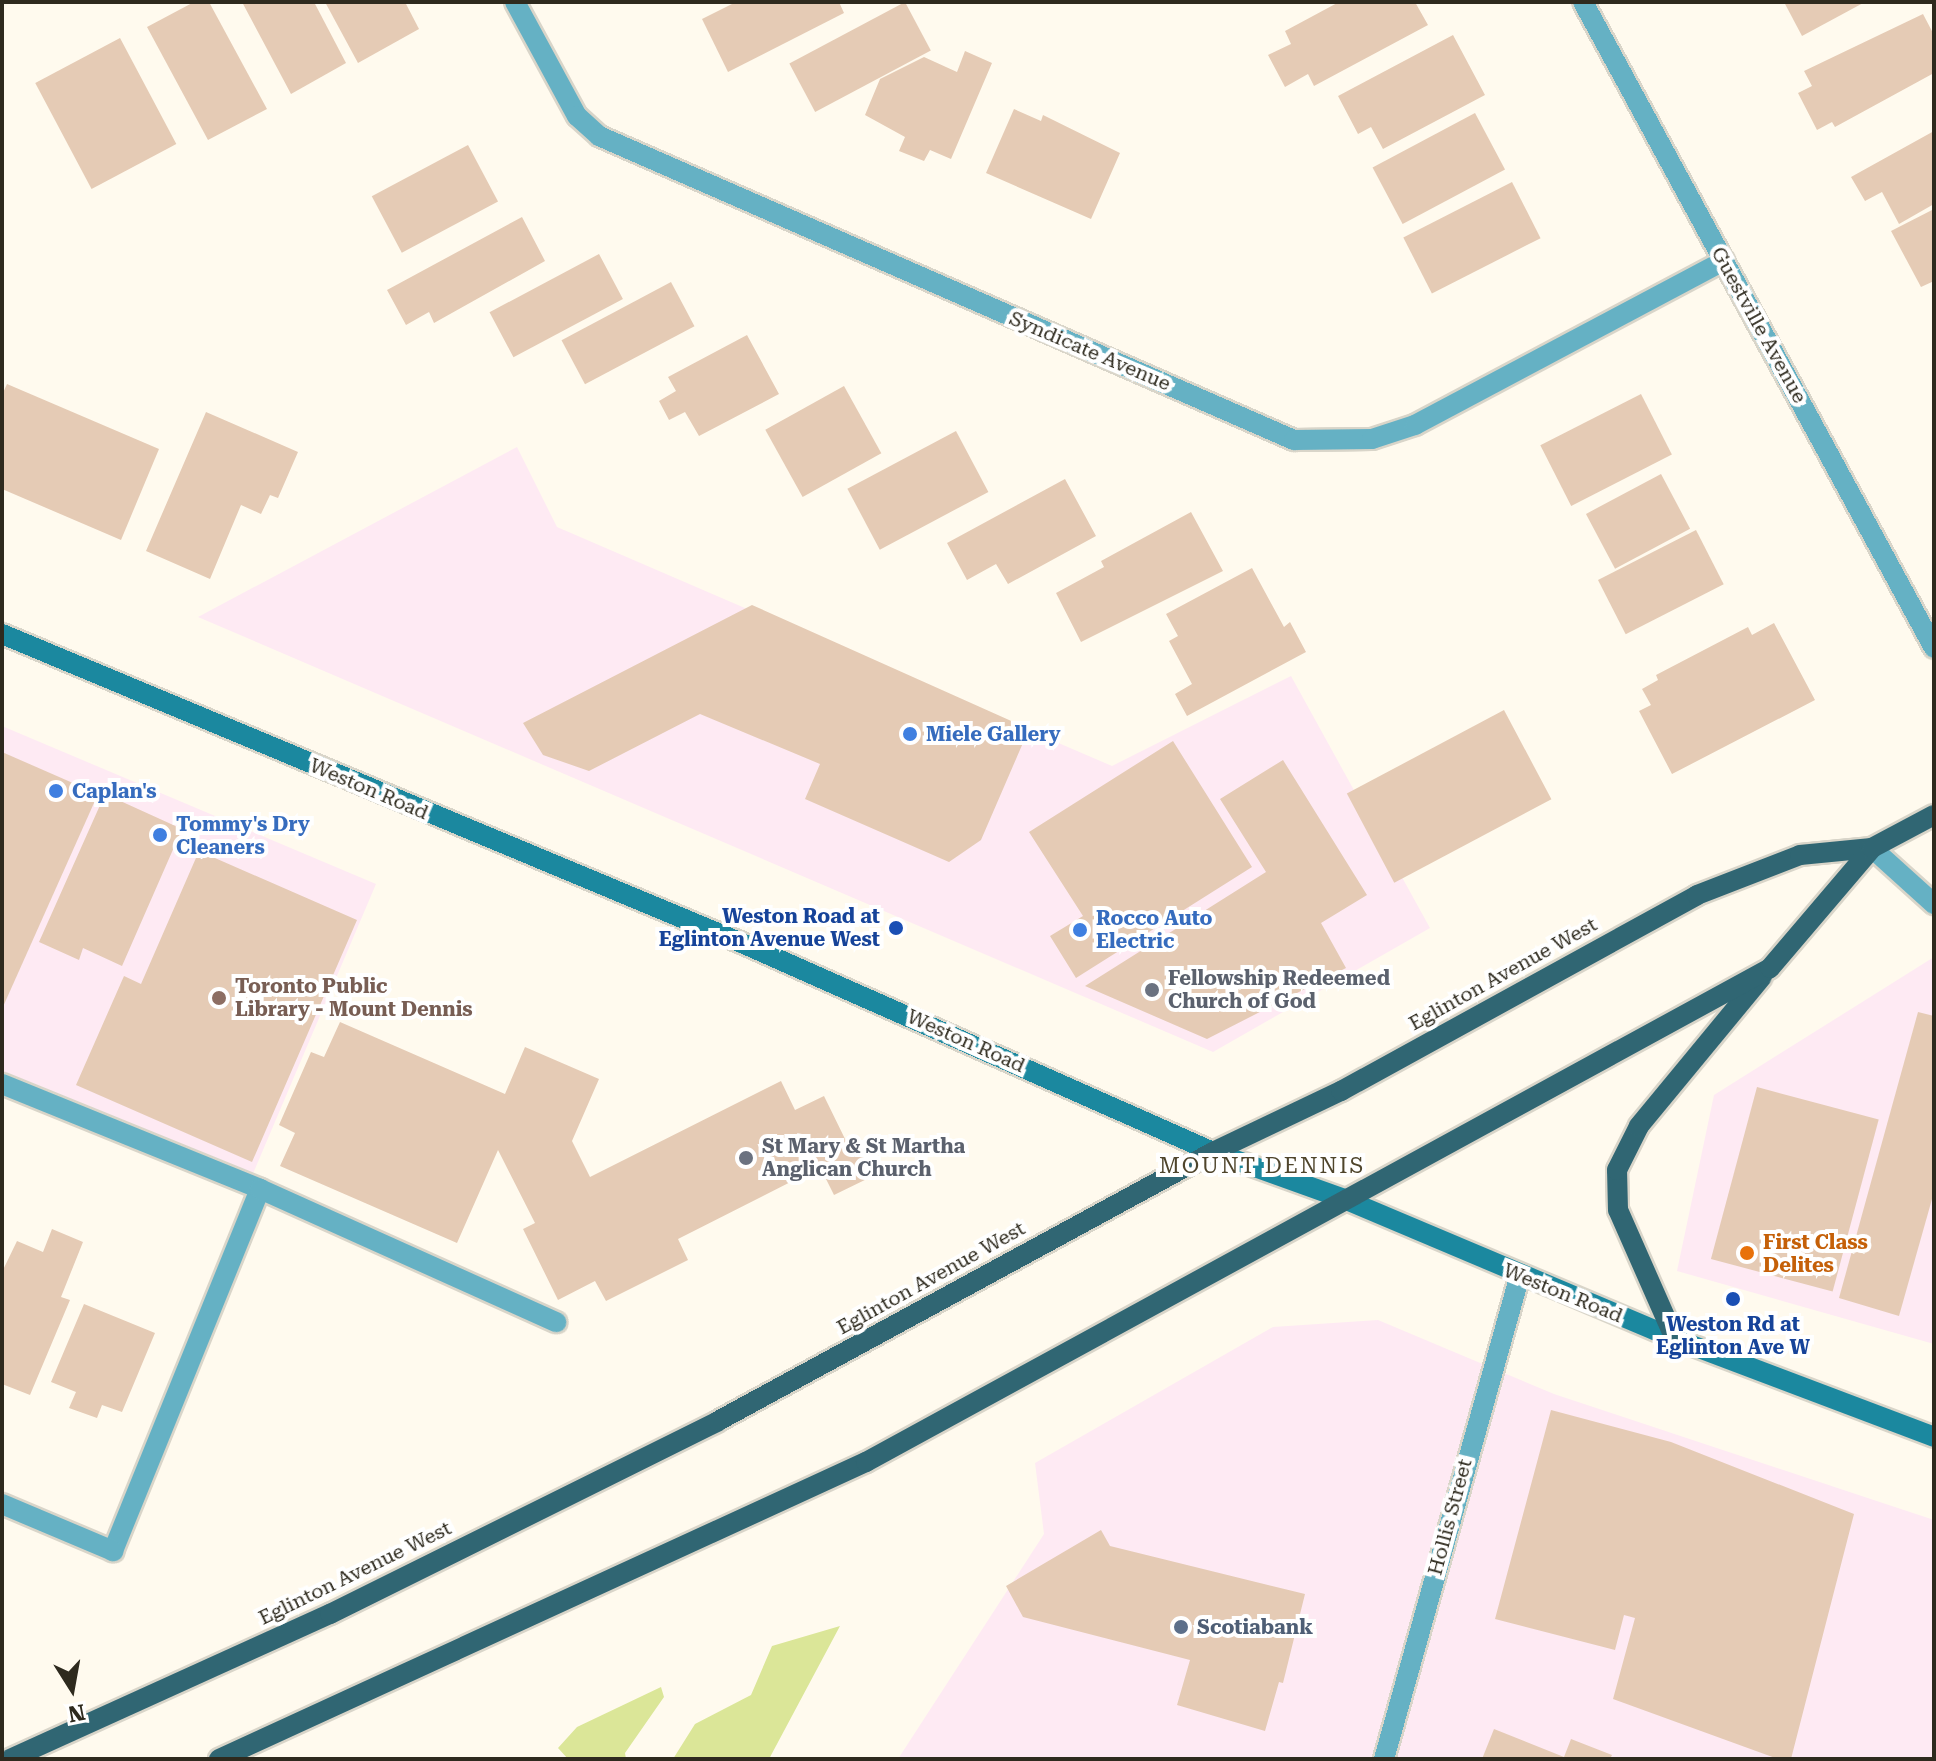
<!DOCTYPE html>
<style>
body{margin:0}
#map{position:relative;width:1936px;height:1761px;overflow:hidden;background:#fffaee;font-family:"Roboto Serif",serif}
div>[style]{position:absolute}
.commercial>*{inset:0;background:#feeaf3}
.green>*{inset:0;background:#dbe698}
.building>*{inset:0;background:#e5cbb5;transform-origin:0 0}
.roads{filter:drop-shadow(2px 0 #d9d5c9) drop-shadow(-2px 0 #d9d5c9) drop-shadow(0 2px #d9d5c9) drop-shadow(0 -2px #d9d5c9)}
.lane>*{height:20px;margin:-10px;padding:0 10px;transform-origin:10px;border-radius:10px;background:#65b1c4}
.street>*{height:20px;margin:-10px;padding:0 10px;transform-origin:10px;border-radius:10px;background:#65b1c4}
.secondary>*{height:20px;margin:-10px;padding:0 10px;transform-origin:10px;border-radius:10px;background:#1b889f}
.primary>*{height:20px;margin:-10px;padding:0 10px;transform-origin:10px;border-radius:10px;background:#306673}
.dots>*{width:22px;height:22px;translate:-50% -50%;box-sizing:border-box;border:4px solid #fff;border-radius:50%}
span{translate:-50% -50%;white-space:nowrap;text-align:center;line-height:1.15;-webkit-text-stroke:8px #fff;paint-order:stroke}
.street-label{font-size:20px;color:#2e2a1e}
.shop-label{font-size:20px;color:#366cbe;font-weight:700}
.left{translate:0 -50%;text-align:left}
.transit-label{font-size:20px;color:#164399;font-weight:700}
.right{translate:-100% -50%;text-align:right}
.worship-label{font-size:20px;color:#5b616d;font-weight:700}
.education-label{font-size:20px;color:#785e54;font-weight:700}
.food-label{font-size:20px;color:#c56008;font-weight:700}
.service-label{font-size:20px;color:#4e5e75;font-weight:700}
.neighbourhood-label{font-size:22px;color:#4f452c;letter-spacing:2px}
.frame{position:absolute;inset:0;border:4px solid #2e2a1e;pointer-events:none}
.north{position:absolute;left:32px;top:1649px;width:80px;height:80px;-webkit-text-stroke:6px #fff;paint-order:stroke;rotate:169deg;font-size:22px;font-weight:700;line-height:32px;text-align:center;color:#2e2a1e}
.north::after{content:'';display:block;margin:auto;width:28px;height:36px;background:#2e2a1e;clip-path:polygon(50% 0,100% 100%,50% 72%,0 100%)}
</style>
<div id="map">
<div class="commercial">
<i style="clip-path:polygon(517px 447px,557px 527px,1112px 766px,1291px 676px,1430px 928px,1213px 1052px,198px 617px)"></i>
<i style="clip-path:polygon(2px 726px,376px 884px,246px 1190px,2px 1085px)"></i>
<i style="clip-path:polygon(1934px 957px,1934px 1344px,1677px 1271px,1714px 1095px)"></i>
<i style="clip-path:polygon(1378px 1320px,1554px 1394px,1934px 1520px,1934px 1759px,898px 1759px,1044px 1534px,1035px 1463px,1273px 1327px)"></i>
</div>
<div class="green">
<i style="clip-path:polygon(840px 1626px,769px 1759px,673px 1759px,695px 1724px,751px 1695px,772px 1646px)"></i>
<i style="clip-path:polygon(661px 1687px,664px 1697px,625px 1753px,626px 1759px,568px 1759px,558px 1748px,577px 1727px)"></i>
</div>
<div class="building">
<i style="clip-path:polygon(194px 2px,209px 2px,267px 109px,208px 140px,147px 27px)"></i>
<i style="clip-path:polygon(242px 2px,314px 2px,346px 63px,291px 94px)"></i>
<i style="clip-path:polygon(325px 2px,405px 2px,419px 29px,358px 63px)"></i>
<i style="clip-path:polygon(736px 2px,839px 2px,844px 13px,728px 72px,702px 19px)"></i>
<i style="left:905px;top:2px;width:55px;height:131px;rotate:62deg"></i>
<i style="clip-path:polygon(1339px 2px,1415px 2px,1428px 25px,1314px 86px,1308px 74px,1285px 87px,1268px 55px,1291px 44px,1285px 31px)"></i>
<i style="clip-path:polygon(1784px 2px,1865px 2px,1802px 36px)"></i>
<i style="clip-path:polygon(1923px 14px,1934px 35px,1934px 73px,1835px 127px,1832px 122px,1817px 130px,1798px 93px,1812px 86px,1804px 71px)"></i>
<i style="clip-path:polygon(1453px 35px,1485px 95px,1383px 149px,1371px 127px,1358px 134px,1338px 96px)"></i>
<i style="left:120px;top:38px;width:120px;height:96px;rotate:62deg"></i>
<i style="clip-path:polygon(965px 51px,992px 63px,951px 159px,930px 150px,924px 161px,899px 151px,905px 137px,865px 115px,880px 79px,924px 57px,957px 72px)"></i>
<i style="clip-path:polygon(1014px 109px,1041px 121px,1043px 115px,1120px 153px,1091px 219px,986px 173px)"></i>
<i style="left:1475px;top:113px;width:64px;height:116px;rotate:62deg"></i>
<i style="clip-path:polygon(1934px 131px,1934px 204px,1899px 224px,1882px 192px,1865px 201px,1851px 177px)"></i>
<i style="left:468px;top:145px;width:64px;height:109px;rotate:62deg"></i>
<i style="left:1512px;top:182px;width:63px;height:122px;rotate:63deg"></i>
<i style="clip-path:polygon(1934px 209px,1934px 281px,1921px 287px,1891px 231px)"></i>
<i style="clip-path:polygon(522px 217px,545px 261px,434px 323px,429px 312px,406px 325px,387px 290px)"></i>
<i style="left:599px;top:254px;width:51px;height:124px;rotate:62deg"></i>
<i style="left:671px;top:282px;width:50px;height:124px;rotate:62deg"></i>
<i style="clip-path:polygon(747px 335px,779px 394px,699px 436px,685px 412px,669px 420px,659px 401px,676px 391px,668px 377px)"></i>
<i style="clip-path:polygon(7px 384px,159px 449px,121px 540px,2px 489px,2px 395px)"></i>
<i style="left:844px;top:386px;width:77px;height:90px;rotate:61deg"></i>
<i style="left:1641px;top:394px;width:68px;height:113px;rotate:63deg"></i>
<i style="clip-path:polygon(206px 412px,298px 452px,278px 498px,270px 495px,261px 514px,241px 505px,210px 579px,146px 551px)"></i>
<i style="left:956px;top:431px;width:69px;height:123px;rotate:62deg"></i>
<i style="left:1661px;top:474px;width:62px;height:85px;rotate:62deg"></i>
<i style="clip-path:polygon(1065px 479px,1096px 536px,1008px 584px,996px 564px,967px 580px,947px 543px)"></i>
<i style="clip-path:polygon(1191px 512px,1223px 571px,1081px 642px,1056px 593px,1104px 567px,1101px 561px)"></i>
<i style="left:1696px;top:530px;width:61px;height:110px;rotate:63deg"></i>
<i style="clip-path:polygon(1252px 568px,1284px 627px,1290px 622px,1306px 652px,1187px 716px,1175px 694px,1192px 684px,1169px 641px,1178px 636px,1166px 614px)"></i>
<i style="clip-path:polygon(752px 605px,1029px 729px,981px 840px,949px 862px,805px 799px,820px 764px,700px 714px,589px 771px,543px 755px,523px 723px)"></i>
<i style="clip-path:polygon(1774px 623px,1815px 700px,1672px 774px,1639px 711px,1651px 705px,1642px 689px,1658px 680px,1656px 675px,1748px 627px,1752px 635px)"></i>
<i style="left:1504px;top:710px;width:101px;height:178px;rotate:62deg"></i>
<i style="clip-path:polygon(1173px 741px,1252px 867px,1076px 978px,1050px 936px,1083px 916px,1029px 832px)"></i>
<i style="clip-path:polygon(2px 752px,98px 794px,2px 1009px)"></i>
<i style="clip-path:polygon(1283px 760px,1367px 895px,1321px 923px,1346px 968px,1207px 1039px,1085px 986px,1266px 872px,1220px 799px)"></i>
<i style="clip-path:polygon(105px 794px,182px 829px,122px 966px,83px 948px,79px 960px,39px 942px)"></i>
<i style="clip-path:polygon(199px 851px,357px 920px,252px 1162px,76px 1085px,124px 976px,141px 984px)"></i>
<i style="clip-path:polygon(1918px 1012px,1934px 1016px,1934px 1192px,1899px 1316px,1839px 1298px)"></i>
<i style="clip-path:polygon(340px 1022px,505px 1094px,525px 1047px,599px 1079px,572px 1141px,590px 1177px,781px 1081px,795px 1110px,824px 1096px,848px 1145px,855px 1141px,873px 1176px,834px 1195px,820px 1167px,678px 1239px,688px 1260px,606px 1301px,595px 1281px,558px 1300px,523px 1229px,535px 1223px,498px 1150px,457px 1243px,280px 1166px,295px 1133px,279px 1125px,311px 1052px,324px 1057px)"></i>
<i style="left:1757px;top:1087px;width:126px;height:178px;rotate:15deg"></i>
<i style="clip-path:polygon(52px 1229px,83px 1242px,61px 1297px,70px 1300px,30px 1395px,2px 1384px,2px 1272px,17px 1241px,43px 1252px)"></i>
<i style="clip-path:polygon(84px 1304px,155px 1333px,122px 1412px,102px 1405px,97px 1418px,69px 1408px,76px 1392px,51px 1382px)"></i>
<i style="clip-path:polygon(1551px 1410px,1671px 1442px,1854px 1514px,1791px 1759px,1778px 1759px,1613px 1699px,1635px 1618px,1624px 1615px,1615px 1650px,1495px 1619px)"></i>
<i style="clip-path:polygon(1101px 1530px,1110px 1546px,1305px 1594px,1283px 1683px,1279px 1682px,1265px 1731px,1177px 1705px,1190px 1660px,1023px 1617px,1006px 1586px)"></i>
<i style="clip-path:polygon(1494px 1729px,1564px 1757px,1571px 1739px,1612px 1755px,1610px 1759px,1482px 1759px)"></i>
</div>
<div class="roads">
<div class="lane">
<i style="left:1872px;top:848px;width:84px;rotate:42.1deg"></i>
<i style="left:2px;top:1084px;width:279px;rotate:22.1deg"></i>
<i style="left:260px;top:1189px;width:391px;rotate:112.1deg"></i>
<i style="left:260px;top:1189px;width:325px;rotate:24.2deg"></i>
</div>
<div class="street">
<i style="left:515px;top:2px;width:130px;rotate:61.5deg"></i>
<i style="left:577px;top:116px;width:30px;rotate:42deg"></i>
<i style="left:599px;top:136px;width:759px;rotate:23.63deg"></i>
<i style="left:1294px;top:440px;width:78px;rotate:-0.7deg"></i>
<i style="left:1372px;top:439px;width:45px;rotate:-18deg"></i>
<i style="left:1415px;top:425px;width:350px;rotate:-28deg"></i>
<i style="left:1583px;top:2px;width:735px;rotate:61.48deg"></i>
<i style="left:2px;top:1504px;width:121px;rotate:22.9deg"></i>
<i style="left:1384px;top:1759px;width:503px;rotate:-74.31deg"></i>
</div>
<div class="secondary">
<i style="left:2px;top:634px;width:804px;rotate:22.67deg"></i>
<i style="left:744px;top:944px;width:513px;rotate:23.92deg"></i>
<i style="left:1213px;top:1152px;width:139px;rotate:19.7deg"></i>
<i style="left:1344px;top:1199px;width:359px;rotate:22.9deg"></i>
<i style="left:1675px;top:1339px;width:277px;rotate:20.7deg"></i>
</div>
<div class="primary">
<i style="left:1675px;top:1339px;width:141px;rotate:-113.8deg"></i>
<i style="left:1618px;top:1210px;width:40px;rotate:-91.4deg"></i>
<i style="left:1617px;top:1170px;width:49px;rotate:-63.4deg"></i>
<i style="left:1639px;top:1126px;width:193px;rotate:-50.5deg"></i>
<i style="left:10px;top:1759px;width:351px;rotate:-24.4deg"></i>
<i style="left:330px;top:1614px;width:433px;rotate:-26.4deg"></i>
<i style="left:718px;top:1421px;width:563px;rotate:-28.52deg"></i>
<i style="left:1213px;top:1152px;width:142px;rotate:-25.5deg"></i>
<i style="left:1341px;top:1091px;width:406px;rotate:-28.8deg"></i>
<i style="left:1697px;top:895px;width:110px;rotate:-21.2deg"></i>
<i style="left:1800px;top:855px;width:72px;rotate:-5.6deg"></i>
<i style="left:219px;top:1759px;width:712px;rotate:-24.66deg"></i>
<i style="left:866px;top:1462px;width:1030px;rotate:-28.65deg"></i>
<i style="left:1770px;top:968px;width:157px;rotate:-49.6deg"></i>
<i style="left:1872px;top:848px;width:70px;rotate:-28deg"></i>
</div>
</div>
<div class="dots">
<i style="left:910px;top:734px;background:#3f7fe0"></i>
<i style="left:56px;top:791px;background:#3f7fe0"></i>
<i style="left:160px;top:835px;background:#3f7fe0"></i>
<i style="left:896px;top:928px;background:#1a4fb4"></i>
<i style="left:1080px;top:930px;background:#3f7fe0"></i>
<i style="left:1152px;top:990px;background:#6b7280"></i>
<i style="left:219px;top:998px;background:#8d6e63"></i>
<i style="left:746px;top:1158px;background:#6b7280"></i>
<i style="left:1747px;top:1253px;background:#e8710a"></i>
<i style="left:1733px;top:1299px;background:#1a4fb4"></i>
<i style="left:1181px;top:1627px;background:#5c6f8a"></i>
</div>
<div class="street-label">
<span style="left:1759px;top:325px;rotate:61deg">Guestville Avenue</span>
<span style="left:1090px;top:351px;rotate:23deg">Syndicate Avenue</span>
<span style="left:369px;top:789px;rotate:23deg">Weston Road</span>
<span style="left:1503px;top:974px;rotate:-29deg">Eglinton Avenue West</span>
<span style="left:966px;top:1041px;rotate:24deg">Weston Road</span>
<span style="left:931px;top:1278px;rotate:-29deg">Eglinton Avenue West</span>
<span style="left:1563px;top:1293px;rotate:22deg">Weston Road</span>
<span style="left:1450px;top:1517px;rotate:-75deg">Hollis Street</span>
<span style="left:355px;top:1573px;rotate:-26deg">Eglinton Avenue West</span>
</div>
<div class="shop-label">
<span class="left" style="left:926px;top:734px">Miele Gallery</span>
<span class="left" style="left:72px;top:791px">Caplan's</span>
<span class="left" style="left:176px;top:836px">Tommy's Dry<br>Cleaners</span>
<span class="left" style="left:1096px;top:930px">Rocco Auto<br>Electric</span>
</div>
<div class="transit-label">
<span class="right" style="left:880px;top:928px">Weston Road at<br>Eglinton Avenue West</span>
<span style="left:1733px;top:1336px">Weston Rd at<br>Eglinton Ave W</span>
</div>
<div class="worship-label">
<span class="left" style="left:1168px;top:990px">Fellowship Redeemed<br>Church of God</span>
<span class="left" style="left:762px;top:1158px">St Mary &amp; St Martha<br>Anglican Church</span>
</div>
<div class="education-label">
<span class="left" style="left:235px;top:998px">Toronto Public<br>Library - Mount Dennis</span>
</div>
<div class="food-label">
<span class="left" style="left:1763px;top:1254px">First Class<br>Delites</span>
</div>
<div class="service-label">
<span class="left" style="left:1197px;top:1627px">Scotiabank</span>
</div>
<div class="neighbourhood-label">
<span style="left:1262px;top:1166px">MOUNT DENNIS</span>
</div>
<div class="frame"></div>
<div class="north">N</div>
</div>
